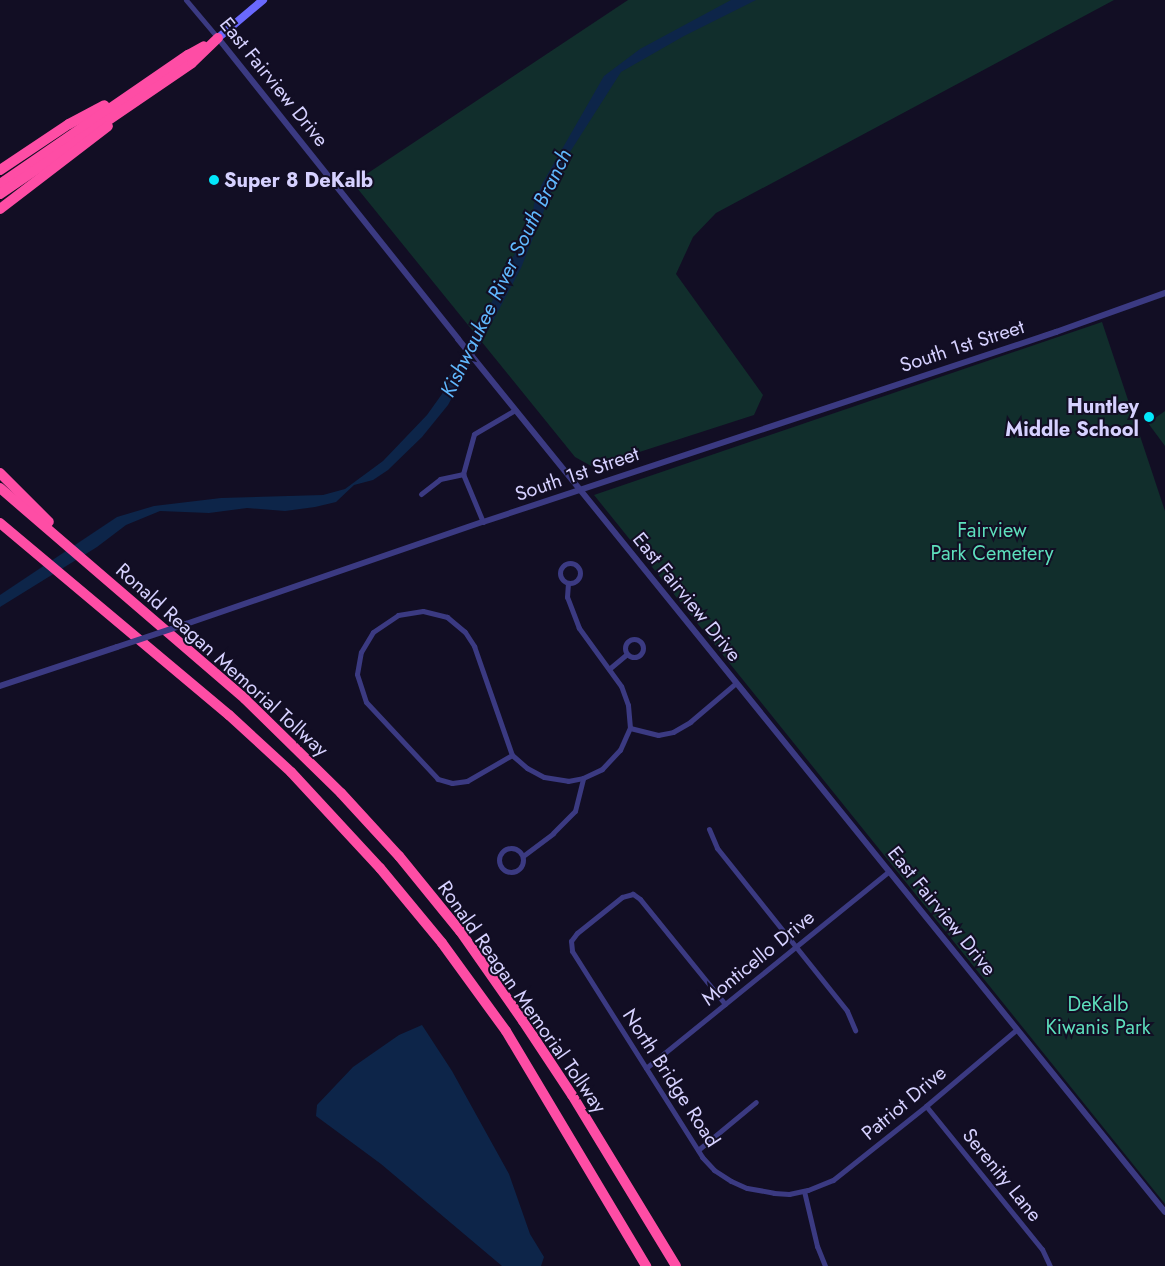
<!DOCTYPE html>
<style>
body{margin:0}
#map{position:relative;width:1165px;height:1266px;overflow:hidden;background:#120e24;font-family:Jost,sans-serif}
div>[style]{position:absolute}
.green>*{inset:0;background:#112e2c}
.water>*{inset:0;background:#0d2549}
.minor>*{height:5px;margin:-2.5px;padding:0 2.5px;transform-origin:2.5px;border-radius:2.5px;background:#3b3a82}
.minor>.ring{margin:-2.5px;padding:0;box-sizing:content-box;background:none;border:5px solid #3b3a82;border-radius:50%}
.tertiary>*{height:6px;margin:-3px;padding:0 3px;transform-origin:3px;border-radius:3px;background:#3b3a82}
.secondary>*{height:8px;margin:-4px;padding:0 4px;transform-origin:4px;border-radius:4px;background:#6a69fe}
.motorway>*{height:10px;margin:-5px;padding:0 5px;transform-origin:5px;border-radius:5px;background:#fe4da5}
.tertiary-bridge>*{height:6px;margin:-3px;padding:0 3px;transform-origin:3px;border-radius:3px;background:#3b3a82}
.dots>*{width:14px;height:14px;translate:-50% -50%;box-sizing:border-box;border:2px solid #120e24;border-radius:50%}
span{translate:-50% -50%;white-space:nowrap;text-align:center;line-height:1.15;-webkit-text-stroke:4px #120e24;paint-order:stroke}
.street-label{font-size:20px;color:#d6d1ff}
.poi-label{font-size:20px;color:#d6d1ff;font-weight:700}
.left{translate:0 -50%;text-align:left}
.right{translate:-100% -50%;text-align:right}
.park-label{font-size:20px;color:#5ddfbc}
.water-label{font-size:21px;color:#60b8fe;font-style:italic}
</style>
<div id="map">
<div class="green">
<i style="clip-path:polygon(628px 0,1114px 0,716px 213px,693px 237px,676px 274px,763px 395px,754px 415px,593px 467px,575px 457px,353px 183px)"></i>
<i style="clip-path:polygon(1102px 322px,1165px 511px,1165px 1204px,594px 495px)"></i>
<i style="clip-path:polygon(1165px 411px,1165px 446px,1148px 423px)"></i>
</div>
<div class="water">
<i style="clip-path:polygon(731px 0,756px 0,684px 36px,621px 72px,563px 163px,521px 268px,448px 405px,422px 437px,388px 470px,373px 480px,354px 485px,336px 502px,315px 507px,285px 511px,247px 508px,209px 513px,160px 511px,126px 525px,97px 547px,0 607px,0 595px,117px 517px,154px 506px,221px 498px,323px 495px,345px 489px,383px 461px,427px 415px,442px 394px,447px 379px,480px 330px,502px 278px,520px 244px,526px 240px,532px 224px,534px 204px,542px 184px,604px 76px,640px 49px)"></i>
<i style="clip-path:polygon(422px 1025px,452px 1071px,509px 1174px,530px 1234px,544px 1257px,541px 1266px,502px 1266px,381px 1164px,316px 1116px,317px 1105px,353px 1067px,399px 1035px)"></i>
</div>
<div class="minor">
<i style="left:186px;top:0;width:50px;rotate:49.9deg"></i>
<i style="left:463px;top:474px;width:41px;rotate:-74.6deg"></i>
<i style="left:474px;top:434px;width:48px;rotate:-30.3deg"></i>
<i style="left:421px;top:494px;width:24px;rotate:-38deg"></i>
<i style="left:440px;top:479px;width:24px;rotate:-12deg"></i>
<i style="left:463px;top:474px;width:52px;rotate:67.4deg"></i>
<i class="ring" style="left:560px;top:563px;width:15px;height:15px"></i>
<i class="ring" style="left:625px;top:639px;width:13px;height:13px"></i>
<i style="left:609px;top:669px;width:23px;rotate:-40deg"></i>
<i style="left:630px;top:728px;width:29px;rotate:14deg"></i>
<i style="left:658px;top:735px;width:15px;rotate:-11deg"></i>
<i style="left:673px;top:732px;width:20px;rotate:-30deg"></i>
<i style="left:690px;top:722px;width:60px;rotate:-40.3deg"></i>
<i style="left:512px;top:755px;width:52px;rotate:150deg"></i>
<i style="left:467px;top:781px;width:15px;rotate:172deg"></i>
<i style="left:452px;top:783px;width:15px;rotate:-164deg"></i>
<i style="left:438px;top:779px;width:105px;rotate:-133.1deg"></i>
<i style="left:366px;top:702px;width:29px;rotate:-108deg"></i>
<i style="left:357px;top:674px;width:22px;rotate:-80deg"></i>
<i style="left:361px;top:652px;width:23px;rotate:-59deg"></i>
<i style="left:373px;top:632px;width:30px;rotate:-34deg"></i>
<i style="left:398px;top:615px;width:25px;rotate:-9deg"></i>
<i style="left:423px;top:611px;width:25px;rotate:14deg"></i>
<i style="left:447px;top:617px;width:23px;rotate:40deg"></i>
<i style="left:465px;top:632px;width:17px;rotate:57deg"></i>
<i style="left:474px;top:646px;width:115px;rotate:70.8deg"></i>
<i style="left:512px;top:755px;width:20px;rotate:41deg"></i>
<i style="left:527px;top:768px;width:19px;rotate:28deg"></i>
<i style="left:544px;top:777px;width:24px;rotate:9deg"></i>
<i style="left:568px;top:781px;width:15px;rotate:-11deg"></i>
<i style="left:583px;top:778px;width:21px;rotate:-25deg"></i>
<i style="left:602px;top:769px;width:26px;rotate:-47deg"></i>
<i style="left:620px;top:750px;width:24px;rotate:-66deg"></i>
<i style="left:630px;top:728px;width:23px;rotate:-95deg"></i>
<i style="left:628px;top:705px;width:20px;rotate:-110deg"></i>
<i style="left:621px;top:686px;width:72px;rotate:-125.9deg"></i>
<i style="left:579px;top:628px;width:33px;rotate:-111deg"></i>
<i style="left:567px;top:597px;width:14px;rotate:-86deg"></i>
<i style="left:709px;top:829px;width:21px;rotate:67deg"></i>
<i style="left:717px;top:848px;width:208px;rotate:51.4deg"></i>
<i style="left:847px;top:1011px;width:21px;rotate:67deg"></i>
<i class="ring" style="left:499px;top:848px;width:19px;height:19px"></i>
<i style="left:523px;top:856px;width:38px;rotate:-37deg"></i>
<i style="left:553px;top:833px;width:31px;rotate:-45deg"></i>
<i style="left:575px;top:811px;width:34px;rotate:-76deg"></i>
<i style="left:725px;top:1004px;width:135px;rotate:-129deg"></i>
<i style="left:640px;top:899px;width:9px;rotate:-144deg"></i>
<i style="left:633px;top:894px;width:11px;rotate:165deg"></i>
<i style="left:622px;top:897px;width:58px;rotate:141.3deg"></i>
<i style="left:577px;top:933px;width:10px;rotate:127deg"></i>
<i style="left:571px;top:941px;width:10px;rotate:84deg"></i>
<i style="left:572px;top:951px;width:244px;rotate:57.7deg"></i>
<i style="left:702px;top:1157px;width:18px;rotate:47deg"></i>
<i style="left:714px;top:1170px;width:20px;rotate:33deg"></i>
<i style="left:731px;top:1181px;width:17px;rotate:24deg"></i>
<i style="left:747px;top:1188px;width:27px;rotate:10deg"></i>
<i style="left:774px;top:1193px;width:15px;rotate:4deg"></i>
<i style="left:789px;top:1194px;width:19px;rotate:-12deg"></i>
<i style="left:808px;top:1190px;width:27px;rotate:-22deg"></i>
<i style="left:833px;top:1180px;width:119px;rotate:-38.5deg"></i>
<i style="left:926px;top:1106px;width:119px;rotate:-40.2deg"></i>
<i style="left:646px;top:1068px;width:313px;rotate:-39deg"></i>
<i style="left:926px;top:1106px;width:184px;rotate:51deg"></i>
<i style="left:1042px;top:1249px;width:19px;rotate:65deg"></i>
<i style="left:698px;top:1150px;width:75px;rotate:-39.6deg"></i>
<i style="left:804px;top:1191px;width:57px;rotate:76.7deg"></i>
<i style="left:817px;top:1246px;width:22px;rotate:68deg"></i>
</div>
<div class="tertiary">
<i style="left:218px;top:38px;width:385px;rotate:51.4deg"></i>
<i style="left:458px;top:339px;width:1123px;rotate:51deg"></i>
<i style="left:186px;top:624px;width:314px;rotate:-19deg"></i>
<i style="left:483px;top:522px;width:604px;rotate:-18.34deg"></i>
<i style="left:1056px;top:332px;width:116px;rotate:-19.7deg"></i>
<i style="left:0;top:686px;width:123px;rotate:-18.4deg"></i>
</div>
<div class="secondary">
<i style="left:218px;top:38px;width:59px;rotate:-40.2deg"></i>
</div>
<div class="motorway">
<i style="left:0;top:170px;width:83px;rotate:-33.7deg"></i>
<i style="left:69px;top:124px;width:40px;rotate:-28deg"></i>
<i style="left:0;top:184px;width:228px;rotate:-34.5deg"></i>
<i style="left:188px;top:55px;width:18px;rotate:-29deg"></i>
<i style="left:0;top:194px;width:232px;rotate:-34.3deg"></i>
<i style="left:192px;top:63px;width:36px;rotate:-44deg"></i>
<i style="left:0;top:209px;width:136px;rotate:-37.5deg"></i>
<i style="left:0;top:473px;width:69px;rotate:45deg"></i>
<i style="left:0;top:488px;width:323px;rotate:40.7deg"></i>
<i style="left:245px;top:699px;width:134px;rotate:44.4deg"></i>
<i style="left:341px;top:793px;width:86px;rotate:47.4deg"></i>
<i style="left:399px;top:856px;width:97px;rotate:50.9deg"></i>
<i style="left:460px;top:931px;width:110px;rotate:55deg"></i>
<i style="left:523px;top:1021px;width:89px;rotate:56.5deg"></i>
<i style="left:572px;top:1095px;width:200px;rotate:58.7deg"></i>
<i style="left:0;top:523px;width:299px;rotate:40deg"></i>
<i style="left:229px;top:715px;width:84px;rotate:42.6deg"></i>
<i style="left:291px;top:772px;width:131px;rotate:47.2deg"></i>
<i style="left:380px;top:868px;width:97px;rotate:50.4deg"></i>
<i style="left:442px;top:943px;width:109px;rotate:54deg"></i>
<i style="left:506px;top:1031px;width:274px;rotate:59.2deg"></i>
</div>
<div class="tertiary-bridge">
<i style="left:117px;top:647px;width:73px;rotate:-18.4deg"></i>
</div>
<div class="dots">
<i style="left:214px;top:180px;background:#02e7fa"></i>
<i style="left:1149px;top:417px;background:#02e7fa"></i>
</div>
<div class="street-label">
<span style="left:274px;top:82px;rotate:51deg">East Fairview Drive</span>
<span style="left:962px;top:346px;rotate:-18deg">South 1st Street</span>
<span style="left:577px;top:474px;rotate:-19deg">South 1st Street</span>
<span style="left:687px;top:597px;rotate:51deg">East Fairview Drive</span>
<span style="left:222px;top:660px;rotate:42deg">Ronald Reagan Memorial Tollway</span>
<span style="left:942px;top:911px;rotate:51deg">East Fairview Drive</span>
<span style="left:758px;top:958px;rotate:-39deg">Monticello Drive</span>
<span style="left:522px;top:997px;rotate:55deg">Ronald Reagan Memorial Tollway</span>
<span style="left:671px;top:1078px;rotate:57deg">North Bridge Road</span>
<span style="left:904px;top:1103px;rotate:-40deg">Patriot Drive</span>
<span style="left:1002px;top:1175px;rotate:51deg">Serenity Lane</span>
</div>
<div class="poi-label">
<span class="left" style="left:224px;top:180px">Super 8 DeKalb</span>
<span class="right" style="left:1139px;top:418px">Huntley<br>Middle School</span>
</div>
<div class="park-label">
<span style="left:992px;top:542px">Fairview<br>Park Cemetery</span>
<span style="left:1098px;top:1016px">DeKalb<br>Kiwanis Park</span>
</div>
<div class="water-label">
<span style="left:506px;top:273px;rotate:-64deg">Kishwaukee River South Branch</span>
</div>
</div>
